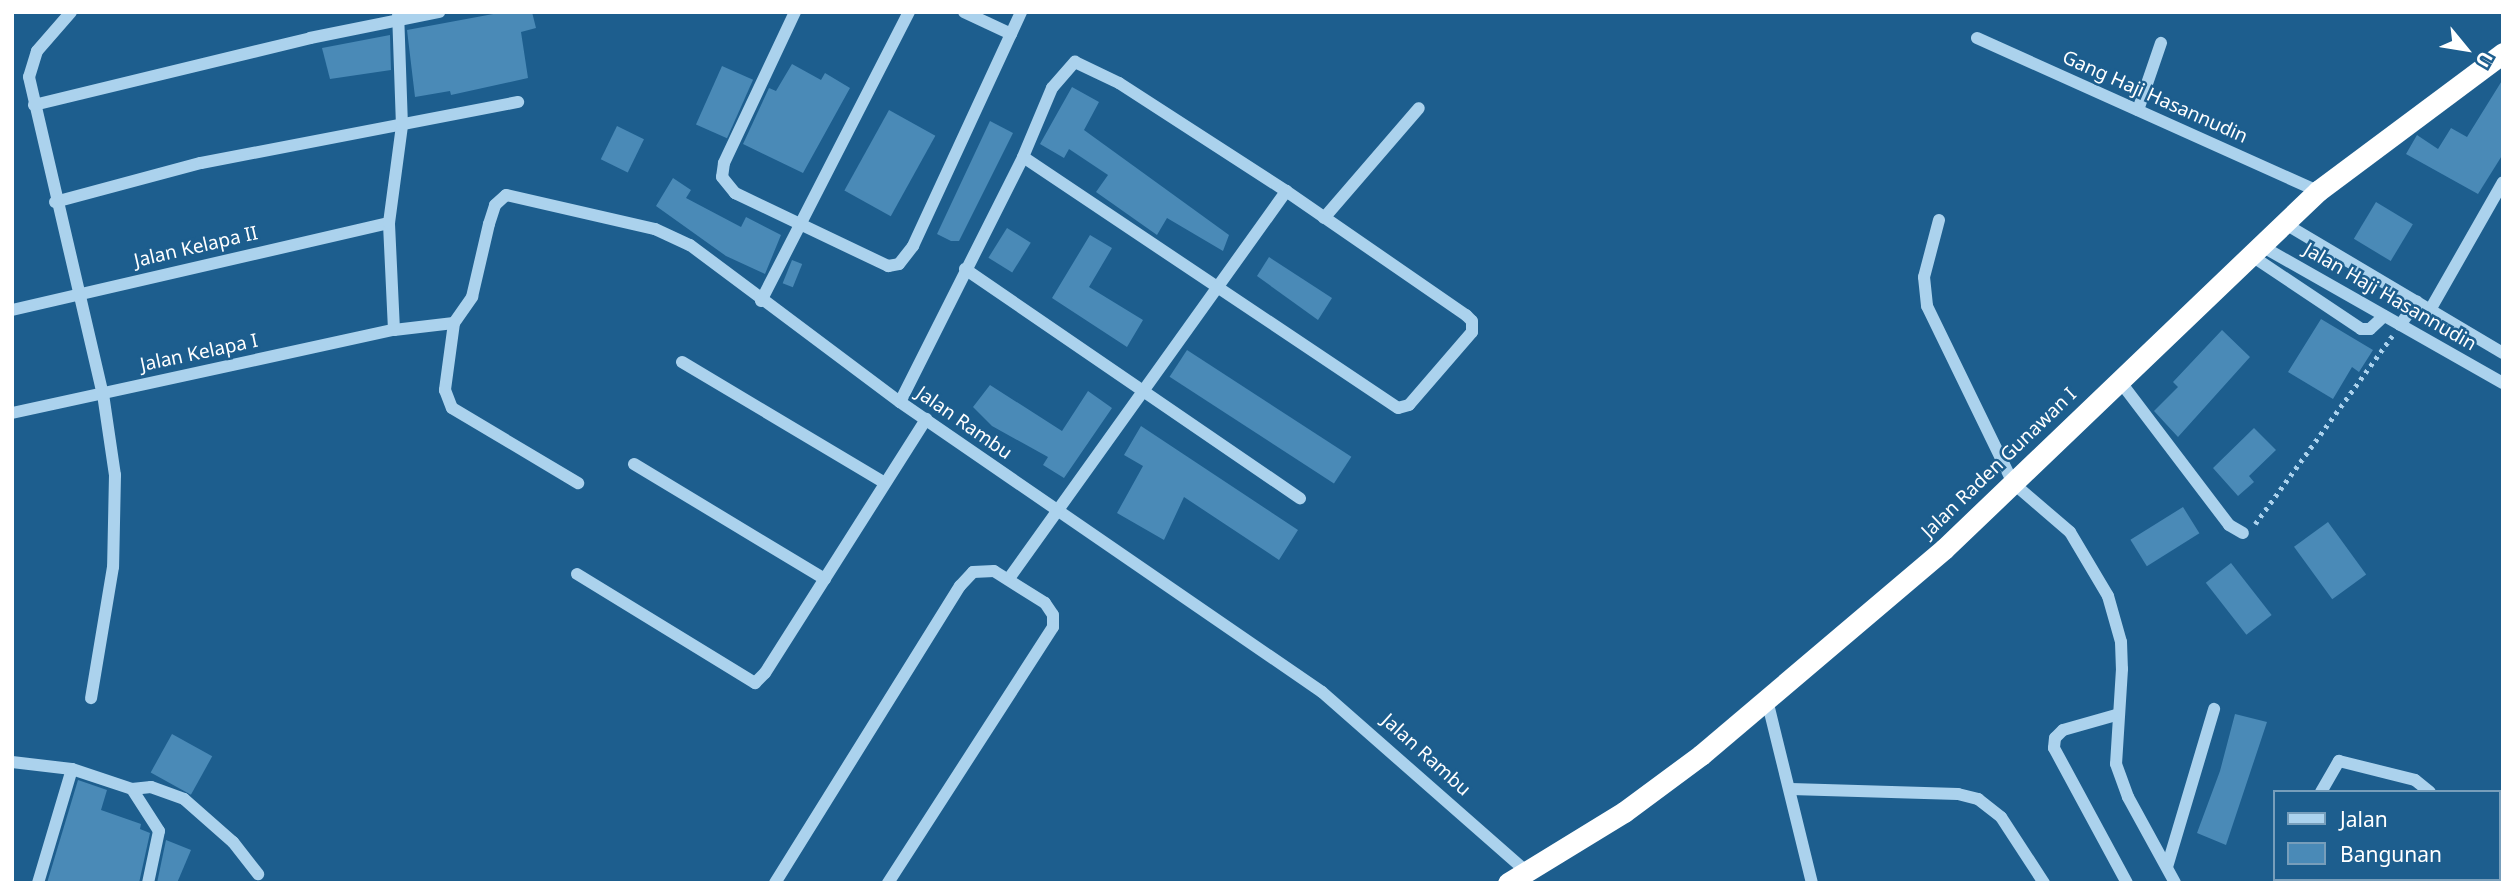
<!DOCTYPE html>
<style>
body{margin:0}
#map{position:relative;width:2515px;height:895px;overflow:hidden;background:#1d5e8e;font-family:"Noto Sans",sans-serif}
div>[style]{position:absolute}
.building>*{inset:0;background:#4a8ab7;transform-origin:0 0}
.path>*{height:4.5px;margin-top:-2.25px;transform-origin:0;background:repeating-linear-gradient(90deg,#abd2ed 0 3.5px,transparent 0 8.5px)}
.minor>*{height:12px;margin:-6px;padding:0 6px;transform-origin:6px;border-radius:6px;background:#abd2ed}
.highway>*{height:21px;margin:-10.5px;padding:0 10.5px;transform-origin:10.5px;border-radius:10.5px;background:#fff}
span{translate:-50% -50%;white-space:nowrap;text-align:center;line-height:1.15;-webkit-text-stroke:5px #1d5e8e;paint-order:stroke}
.street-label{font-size:19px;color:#fff}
.frame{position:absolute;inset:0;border:14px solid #fff;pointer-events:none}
.legend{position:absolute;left:2273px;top:790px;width:228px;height:91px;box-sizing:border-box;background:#1d5e8e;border:2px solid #779ebb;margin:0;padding:9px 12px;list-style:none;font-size:21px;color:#fff}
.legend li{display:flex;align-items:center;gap:14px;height:35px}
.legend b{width:35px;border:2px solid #779ebb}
.north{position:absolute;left:2431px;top:14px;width:70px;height:70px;-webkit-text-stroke:5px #1d5e8e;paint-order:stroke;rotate:120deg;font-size:19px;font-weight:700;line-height:28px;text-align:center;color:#fff}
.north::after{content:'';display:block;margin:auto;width:24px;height:32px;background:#fff;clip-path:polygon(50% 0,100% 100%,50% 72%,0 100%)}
</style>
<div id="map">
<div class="building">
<i style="clip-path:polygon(504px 12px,532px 12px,536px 28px,521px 32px,528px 78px,451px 95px,450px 91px,415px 97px,407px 30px)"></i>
<i style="clip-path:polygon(390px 35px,391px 70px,330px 79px,322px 48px)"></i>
<i style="clip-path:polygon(792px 64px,821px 80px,825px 73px,850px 88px,803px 173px,743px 144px,769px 88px,776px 91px)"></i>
<i style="left:722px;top:66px;width:34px;height:64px;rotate:24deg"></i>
<i style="clip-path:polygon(2503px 79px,2503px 154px,2478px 194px,2406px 154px,2417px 135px,2438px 149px,2451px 128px,2467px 137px)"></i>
<i style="clip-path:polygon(1072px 87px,1099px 102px,1084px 130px,1229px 235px,1223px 251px,1167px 218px,1157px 235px,1096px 192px,1108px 175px,1069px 149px,1064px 158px,1040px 144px)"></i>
<i style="left:889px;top:110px;width:53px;height:92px;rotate:29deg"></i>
<i style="clip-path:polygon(990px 121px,1013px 133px,959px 241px,951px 241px,937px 234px)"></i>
<i style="left:617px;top:126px;width:30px;height:37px;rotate:26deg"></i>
<i style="clip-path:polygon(673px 178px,691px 190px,686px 198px,741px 227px,746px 217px,781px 235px,765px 274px,726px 256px,656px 206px)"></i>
<i style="left:2376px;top:202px;width:43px;height:43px;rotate:31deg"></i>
<i style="left:1007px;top:228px;width:28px;height:35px;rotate:32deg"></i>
<i style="clip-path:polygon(1090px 235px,1112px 248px,1089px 287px,1143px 320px,1127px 347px,1052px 298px)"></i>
<i style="clip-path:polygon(1269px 257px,1332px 298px,1318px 320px,1257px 276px)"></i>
<i style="left:792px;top:260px;width:11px;height:25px;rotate:22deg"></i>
<i style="clip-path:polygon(2321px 319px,2373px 350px,2359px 372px,2352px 367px,2333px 399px,2288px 372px)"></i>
<i style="clip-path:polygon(2222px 330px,2250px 357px,2178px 437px,2154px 411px,2178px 387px,2173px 382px)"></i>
<i style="left:1187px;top:350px;width:196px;height:32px;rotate:33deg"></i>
<i style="clip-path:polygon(990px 385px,1062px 431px,1088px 391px,1112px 408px,1064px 478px,1043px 465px,1048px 457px,992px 426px,973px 407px)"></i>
<i style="clip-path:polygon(1141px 426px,1298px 530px,1279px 560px,1184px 497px,1164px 540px,1117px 513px,1143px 466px,1124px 455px)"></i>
<i style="clip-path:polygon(2254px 428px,2276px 450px,2249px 476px,2254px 482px,2238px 496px,2213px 468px)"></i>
<i style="left:2183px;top:507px;width:31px;height:62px;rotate:58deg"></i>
<i style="left:2328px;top:522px;width:65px;height:42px;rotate:54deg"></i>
<i style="left:2231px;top:563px;width:66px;height:32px;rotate:52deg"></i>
<i style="clip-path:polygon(2235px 714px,2267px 722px,2226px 845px,2197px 833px,2220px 771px)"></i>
<i style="left:172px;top:734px;width:46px;height:44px;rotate:29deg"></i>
<i style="clip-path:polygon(78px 780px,107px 790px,101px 810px,141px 824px,140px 829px,150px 833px,139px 883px,47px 883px)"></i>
<i style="clip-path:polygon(166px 840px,191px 850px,177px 883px,157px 883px)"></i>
</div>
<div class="path">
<i style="left:2255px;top:524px;width:233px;rotate:-53.9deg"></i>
</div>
<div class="minor">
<i style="left:71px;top:12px;width:52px;rotate:131.1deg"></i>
<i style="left:37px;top:51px;width:27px;rotate:107deg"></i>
<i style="left:29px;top:77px;width:326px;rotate:76.9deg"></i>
<i style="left:103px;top:394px;width:82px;rotate:81.6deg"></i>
<i style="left:115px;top:475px;width:92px;rotate:91.2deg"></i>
<i style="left:113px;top:567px;width:133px;rotate:99.5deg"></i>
<i style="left:795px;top:12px;width:167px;rotate:115.2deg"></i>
<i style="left:724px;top:163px;width:14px;rotate:98deg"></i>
<i style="left:722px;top:177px;width:21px;rotate:51deg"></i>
<i style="left:735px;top:193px;width:170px;rotate:25.5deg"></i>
<i style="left:888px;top:266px;width:11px;rotate:-10deg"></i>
<i style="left:899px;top:264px;width:23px;rotate:-52deg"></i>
<i style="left:913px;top:246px;width:258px;rotate:-65.2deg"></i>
<i style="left:964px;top:12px;width:52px;rotate:25.1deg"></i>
<i style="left:1977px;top:38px;width:374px;rotate:24.2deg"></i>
<i style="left:34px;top:105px;width:284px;rotate:-13.6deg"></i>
<i style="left:310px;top:38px;width:132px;rotate:-11.4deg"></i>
<i style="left:2138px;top:110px;width:71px;rotate:-71.1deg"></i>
<i style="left:55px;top:202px;width:151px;rotate:-15deg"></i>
<i style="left:201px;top:163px;width:323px;rotate:-10.9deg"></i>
<i style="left:1324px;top:218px;width:145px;rotate:-49.2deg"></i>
<i style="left:1939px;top:220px;width:59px;rotate:104.7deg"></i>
<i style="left:1924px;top:277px;width:29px;rotate:84deg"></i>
<i style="left:1927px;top:306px;width:197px;rotate:64.1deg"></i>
<i style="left:2013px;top:483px;width:75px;rotate:40.7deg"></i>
<i style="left:2070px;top:532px;width:74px;rotate:59.3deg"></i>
<i style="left:2108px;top:596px;width:48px;rotate:74.2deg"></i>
<i style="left:2121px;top:642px;width:27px;rotate:88deg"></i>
<i style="left:2122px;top:669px;width:95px;rotate:93.6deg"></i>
<i style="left:2116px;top:764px;width:35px;rotate:70deg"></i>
<i style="left:2128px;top:797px;width:98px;rotate:61.3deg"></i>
<i style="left:2282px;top:222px;width:257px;rotate:30.7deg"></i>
<i style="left:2258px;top:244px;width:282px;rotate:29.6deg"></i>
<i style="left:2249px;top:254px;width:135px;rotate:33.8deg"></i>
<i style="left:2361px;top:329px;width:9px"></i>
<i style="left:2370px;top:329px;width:19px;rotate:-43deg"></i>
<i style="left:965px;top:269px;width:406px;rotate:34.4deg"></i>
<i style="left:761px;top:301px;width:325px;rotate:-62.9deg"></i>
<i style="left:12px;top:310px;width:387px;rotate:-13deg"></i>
<i style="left:2430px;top:310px;width:147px;rotate:-60.3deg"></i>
<i style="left:454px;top:323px;width:68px;rotate:97.7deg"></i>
<i style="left:445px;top:390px;width:19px;rotate:69deg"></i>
<i style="left:452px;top:408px;width:147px;rotate:30.8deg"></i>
<i style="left:2400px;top:325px;width:29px;rotate:-54deg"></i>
<i style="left:394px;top:330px;width:107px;rotate:-92.7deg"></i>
<i style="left:389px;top:223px;width:98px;rotate:-82.4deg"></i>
<i style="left:402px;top:126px;width:113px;rotate:-92deg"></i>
<i style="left:682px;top:362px;width:236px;rotate:30.8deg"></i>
<i style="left:2119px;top:380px;width:182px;rotate:52.8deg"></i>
<i style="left:2229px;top:525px;width:16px;rotate:30deg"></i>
<i style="left:900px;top:402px;width:274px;rotate:-63.3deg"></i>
<i style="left:1023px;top:157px;width:75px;rotate:-67.2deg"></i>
<i style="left:1052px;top:88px;width:35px;rotate:-49deg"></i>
<i style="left:1075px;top:62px;width:49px;rotate:25.5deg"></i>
<i style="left:1119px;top:83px;width:199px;rotate:32.9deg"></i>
<i style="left:1286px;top:191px;width:219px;rotate:34.6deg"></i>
<i style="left:1466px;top:315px;width:8px;rotate:45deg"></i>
<i style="left:1472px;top:321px;width:11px;rotate:90deg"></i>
<i style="left:1472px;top:332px;width:96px;rotate:130.8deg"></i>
<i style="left:1409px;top:405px;width:11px;rotate:165deg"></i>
<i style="left:1398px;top:408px;width:451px;rotate:-146.2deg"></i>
<i style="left:12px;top:413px;width:391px;rotate:-12.3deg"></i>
<i style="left:394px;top:330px;width:60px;rotate:-6.7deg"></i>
<i style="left:454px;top:323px;width:32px;rotate:-55deg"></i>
<i style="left:472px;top:297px;width:75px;rotate:-76.9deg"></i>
<i style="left:489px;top:224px;width:20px;rotate:-72deg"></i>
<i style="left:495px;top:205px;width:15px;rotate:-42deg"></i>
<i style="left:506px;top:195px;width:153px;rotate:12.9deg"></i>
<i style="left:655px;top:229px;width:38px;rotate:25deg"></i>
<i style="left:690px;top:245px;width:262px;rotate:36.8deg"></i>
<i style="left:900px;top:402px;width:512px;rotate:34.5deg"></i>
<i style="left:1322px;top:692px;width:274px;rotate:41.3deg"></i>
<i style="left:634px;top:464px;width:223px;rotate:31.1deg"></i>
<i style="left:577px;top:574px;width:209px;rotate:31.5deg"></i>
<i style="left:755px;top:683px;width:14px;rotate:-45deg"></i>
<i style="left:765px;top:673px;width:301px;rotate:-57.6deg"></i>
<i style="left:1010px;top:577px;width:475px;rotate:-54.4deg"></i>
<i style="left:1767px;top:700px;width:188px;rotate:76.2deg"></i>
<i style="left:2116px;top:715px;width:55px;rotate:164.2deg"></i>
<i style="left:2063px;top:730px;width:11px;rotate:135deg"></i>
<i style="left:2055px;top:738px;width:10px;rotate:96deg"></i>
<i style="left:2054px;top:748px;width:153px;rotate:61.6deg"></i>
<i style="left:12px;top:762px;width:60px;rotate:6.7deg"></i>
<i style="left:72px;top:769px;width:63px;rotate:18.4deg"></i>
<i style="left:132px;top:789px;width:50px;rotate:57.3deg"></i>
<i style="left:159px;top:831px;width:53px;rotate:101.9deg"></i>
<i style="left:132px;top:789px;width:19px;rotate:-6deg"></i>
<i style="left:151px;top:787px;width:35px;rotate:20deg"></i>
<i style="left:184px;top:799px;width:65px;rotate:41.3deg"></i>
<i style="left:233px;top:842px;width:41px;rotate:52deg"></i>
<i style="left:1791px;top:789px;width:167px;rotate:1.7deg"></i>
<i style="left:1958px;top:794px;width:21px;rotate:14deg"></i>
<i style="left:1978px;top:799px;width:29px;rotate:38deg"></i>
<i style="left:2001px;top:817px;width:79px;rotate:56.9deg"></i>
<i style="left:2321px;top:792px;width:36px;rotate:-60deg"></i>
<i style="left:2339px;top:761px;width:78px;rotate:14deg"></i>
<i style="left:2415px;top:780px;width:19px;rotate:39deg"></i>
<i style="left:2167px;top:867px;width:165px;rotate:-73.4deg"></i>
<i style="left:38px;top:883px;width:119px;rotate:-73.4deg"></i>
<i style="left:775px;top:883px;width:350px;rotate:-58.1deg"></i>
<i style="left:960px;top:586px;width:19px;rotate:-47deg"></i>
<i style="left:973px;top:572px;width:21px;rotate:-3deg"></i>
<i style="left:994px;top:571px;width:60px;rotate:32.1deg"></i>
<i style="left:1045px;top:603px;width:14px;rotate:56deg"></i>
<i style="left:1053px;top:615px;width:12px;rotate:90deg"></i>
<i style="left:1053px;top:627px;width:305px;rotate:122.8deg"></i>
<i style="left:2290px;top:883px;width:4px;rotate:-76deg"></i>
<i style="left:2405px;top:883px;width:4px;rotate:-76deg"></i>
</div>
<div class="highway">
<i style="left:1508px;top:883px;width:136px;rotate:-31.5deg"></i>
<i style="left:1624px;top:812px;width:96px;rotate:-36.5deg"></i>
<i style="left:1701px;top:755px;width:319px;rotate:-40.3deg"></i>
<i style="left:1944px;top:549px;width:518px;rotate:-43.75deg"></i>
<i style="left:2318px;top:191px;width:231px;rotate:-36.7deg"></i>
</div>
<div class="street-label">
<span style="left:2155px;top:97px;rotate:24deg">Gang Haji Hasannudin</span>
<span style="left:196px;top:247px;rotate:-13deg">Jalan Kelapa II</span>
<span style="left:2390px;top:297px;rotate:30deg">Jalan Haji Hasannudin</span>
<span style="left:199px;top:353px;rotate:-12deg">Jalan Kelapa I</span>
<span style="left:964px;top:423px;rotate:35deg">Jalan Rambu</span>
<span style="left:1999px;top:463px;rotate:-44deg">Jalan Raden Gunawan I</span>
<span style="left:1426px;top:755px;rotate:42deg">Jalan Rambu</span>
</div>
<div class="frame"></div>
<ul class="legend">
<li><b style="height:9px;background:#abd2ed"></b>Jalan</li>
<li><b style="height:19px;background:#4a8ab7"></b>Bangunan</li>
</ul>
<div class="north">U</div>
</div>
